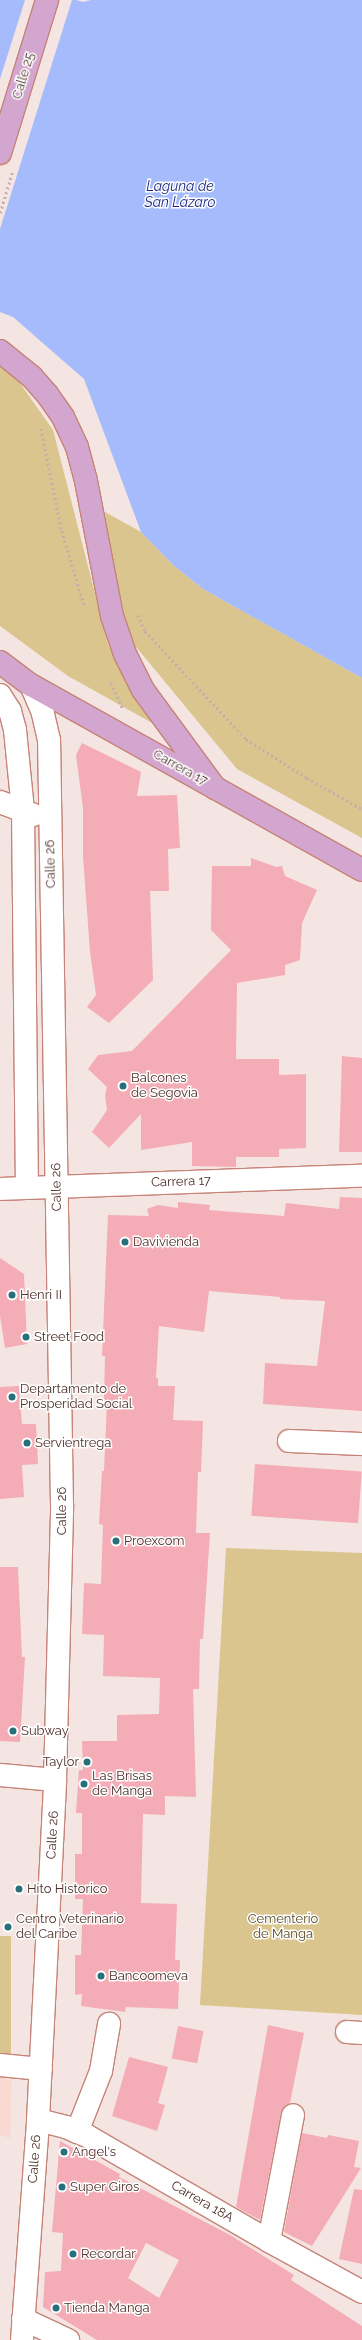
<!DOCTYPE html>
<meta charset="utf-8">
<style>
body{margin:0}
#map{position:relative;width:362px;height:2340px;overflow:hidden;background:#f4e5e2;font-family:Raleway,sans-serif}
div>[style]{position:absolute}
.built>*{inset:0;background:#f9d8d2}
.green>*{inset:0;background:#d9c58d;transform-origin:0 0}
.water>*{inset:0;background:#a6bbfc}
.pier>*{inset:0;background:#f4e5e2}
.building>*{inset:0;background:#f4acb6;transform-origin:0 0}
.path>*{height:2.5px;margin-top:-1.25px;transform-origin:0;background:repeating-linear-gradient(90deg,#c2afab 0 2px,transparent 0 5px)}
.roads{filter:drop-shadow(1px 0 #c68377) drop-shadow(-1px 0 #c68377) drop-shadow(0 1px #c68377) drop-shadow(0 -1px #c68377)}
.minor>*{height:22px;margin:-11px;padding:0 11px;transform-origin:11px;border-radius:11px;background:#fff}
.major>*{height:22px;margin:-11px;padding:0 11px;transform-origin:11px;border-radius:11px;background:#d3a6cf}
.dots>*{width:11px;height:11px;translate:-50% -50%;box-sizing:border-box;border:2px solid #fff;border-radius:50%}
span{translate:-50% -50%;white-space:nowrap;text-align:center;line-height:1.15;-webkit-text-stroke:3px #fff;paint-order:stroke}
.street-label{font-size:13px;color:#4e312c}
.poi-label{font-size:13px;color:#4e312c}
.left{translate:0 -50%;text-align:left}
.right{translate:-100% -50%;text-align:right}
.park-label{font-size:13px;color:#5a4c24}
.water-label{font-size:14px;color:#1b257f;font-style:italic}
</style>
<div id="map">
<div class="built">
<i style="clip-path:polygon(0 2055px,12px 2059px,10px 2138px,0 2135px)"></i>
</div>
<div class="green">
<i style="clip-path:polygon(0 366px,15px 376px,53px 430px,108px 644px,154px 724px,68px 676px,0 626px)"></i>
<i style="clip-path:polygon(105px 512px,141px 532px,173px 565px,203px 589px,362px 678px,362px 838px,237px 769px,132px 642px,110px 565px)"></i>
<i style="clip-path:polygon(226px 1548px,362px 1553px,362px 2015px,200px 2005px)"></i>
<i style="left:0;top:1936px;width:11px;height:119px"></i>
</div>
<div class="water">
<i style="clip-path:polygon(0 0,76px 0,83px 2px,91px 0,362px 0,362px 678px,203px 589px,173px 565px,141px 532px,84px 379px,13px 317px,0 312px)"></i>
</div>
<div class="pier">
<i style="clip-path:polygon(25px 0,72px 0,0 229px,0 79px)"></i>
</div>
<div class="building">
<i style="clip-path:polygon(82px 743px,141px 772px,137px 796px,177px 795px,180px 848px,168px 849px,169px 891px,150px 891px,153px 980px,109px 1023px,87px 1007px,96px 995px,90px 952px,83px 856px,83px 808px,76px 755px)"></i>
<i style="clip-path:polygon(251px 858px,276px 867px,282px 866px,285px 876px,317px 890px,302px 923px,300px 960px,285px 965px,285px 975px,237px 983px,236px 1059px,279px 1059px,279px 1075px,306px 1074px,306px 1148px,279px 1149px,279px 1157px,236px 1157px,236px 1167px,192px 1166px,192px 1142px,141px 1150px,141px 1114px,109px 1148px,92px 1132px,107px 1110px,105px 1095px,107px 1087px,88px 1069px,98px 1055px,132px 1051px,231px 950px,211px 930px,212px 866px,251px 866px)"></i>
<i style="clip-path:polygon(342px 1056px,362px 1058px,362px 1152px,339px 1152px)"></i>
<i style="clip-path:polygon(340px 1197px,362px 1198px,362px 1411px,263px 1404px,265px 1363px,317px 1366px,325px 1301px,280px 1299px,280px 1297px,209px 1291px,204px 1332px,159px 1326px,156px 1378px,158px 1378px,158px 1386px,175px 1386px,173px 1420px,203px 1421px,201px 1472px,198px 1472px,196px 1533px,210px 1533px,203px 1639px,200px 1639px,199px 1689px,193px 1689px,196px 1797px,165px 1796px,165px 1815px,143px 1814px,141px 1903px,177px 1904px,175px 1960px,180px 1960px,178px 2009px,126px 2007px,125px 2012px,81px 2006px,82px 1994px,75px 1995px,75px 1955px,81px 1955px,83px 1899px,75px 1899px,75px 1854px,82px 1854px,82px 1813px,76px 1813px,79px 1770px,83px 1770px,82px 1741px,117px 1741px,117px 1715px,159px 1714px,160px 1678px,103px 1676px,104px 1635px,82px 1634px,84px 1583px,101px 1584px,103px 1525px,99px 1524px,102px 1471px,104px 1471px,107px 1402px,104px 1402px,105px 1356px,102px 1356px,108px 1215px,149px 1216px,147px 1209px,158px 1205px,178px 1208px,178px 1202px,210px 1205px,209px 1210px,284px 1216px,286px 1203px,339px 1209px)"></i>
<i style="clip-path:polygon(0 1258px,24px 1274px,27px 1344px,5px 1348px,0 1316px)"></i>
<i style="clip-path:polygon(19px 1386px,22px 1424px,36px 1424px,38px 1464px,22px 1465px,24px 1497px,0 1499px,0 1387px)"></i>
<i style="left:255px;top:1464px;width:107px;height:52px;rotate:4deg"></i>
<i style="clip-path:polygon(0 1567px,18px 1567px,22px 1657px,25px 1657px,20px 1742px,0 1741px)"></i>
<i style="clip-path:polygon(268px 2025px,304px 2033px,290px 2103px,284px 2107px,281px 2113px,260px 2220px,236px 2207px)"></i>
<i style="left:178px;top:2026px;width:26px;height:33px;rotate:11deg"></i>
<i style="clip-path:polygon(129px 2057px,168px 2067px,158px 2103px,165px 2105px,157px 2131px,112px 2116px)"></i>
<i style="clip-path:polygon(302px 2133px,327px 2138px,328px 2135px,359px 2141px,354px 2167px,361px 2168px,312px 2246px,284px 2232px)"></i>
<i style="clip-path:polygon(evenodd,60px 2141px,120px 2174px,119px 2177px,230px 2235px,294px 2275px,291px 2280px,362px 2326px,362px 2340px,97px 2340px,43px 2307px,45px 2272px,61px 2271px,63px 2233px,52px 2232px,60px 2141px,146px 2243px,179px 2260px,159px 2298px,128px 2278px,146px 2243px)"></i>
<i style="clip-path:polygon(354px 2189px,362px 2190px,362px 2264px,339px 2259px)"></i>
</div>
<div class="path">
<i style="left:0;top:213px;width:42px;rotate:-73.3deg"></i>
<i style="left:41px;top:429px;width:104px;rotate:78.4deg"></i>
<i style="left:62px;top:531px;width:80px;rotate:73.4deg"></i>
<i style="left:138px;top:615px;width:17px;rotate:66deg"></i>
<i style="left:145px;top:631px;width:148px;rotate:46.9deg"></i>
<i style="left:246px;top:739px;width:72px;rotate:32.6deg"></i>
<i style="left:307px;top:778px;width:63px;rotate:29.4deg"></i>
<i style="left:111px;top:683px;width:29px;rotate:65deg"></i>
</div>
<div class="roads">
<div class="minor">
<i style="left:0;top:695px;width:19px;rotate:58deg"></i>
<i style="left:10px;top:711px;width:20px;rotate:75deg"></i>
<i style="left:15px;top:730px;width:80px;rotate:84.3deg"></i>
<i style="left:23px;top:810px;width:377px;rotate:89.4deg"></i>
<i style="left:0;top:802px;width:36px;rotate:21deg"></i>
<i style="left:0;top:1189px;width:362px;rotate:-2.1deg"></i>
<i style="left:289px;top:1441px;width:73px;rotate:2.4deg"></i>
<i style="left:0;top:1775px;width:55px;rotate:5.2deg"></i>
<i style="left:347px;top:2032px;width:15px;rotate:4deg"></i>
<i style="left:0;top:2065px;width:41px;rotate:5.6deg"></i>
<i style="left:38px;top:2120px;width:29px;rotate:14deg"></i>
<i style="left:66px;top:2127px;width:25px;rotate:23deg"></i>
<i style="left:89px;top:2137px;width:208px;rotate:30deg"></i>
<i style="left:269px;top:2241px;width:106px;rotate:28.7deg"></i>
<i style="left:77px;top:2132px;width:66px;rotate:-68.5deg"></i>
<i style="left:101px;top:2071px;width:48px;rotate:-80.3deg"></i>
<i style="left:269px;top:2241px;width:128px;rotate:-79.2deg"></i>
<i style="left:23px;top:2319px;width:50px;rotate:25deg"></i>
<i style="left:22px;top:2340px;width:221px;rotate:-85.8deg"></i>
<i style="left:38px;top:2120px;width:340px;rotate:-87.1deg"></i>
<i style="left:55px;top:1780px;width:275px;rotate:-88.5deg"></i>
<i style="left:62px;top:1505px;width:765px;rotate:-90.97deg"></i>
<i style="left:49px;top:740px;width:28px;rotate:-103deg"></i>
<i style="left:43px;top:713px;width:30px;rotate:-113deg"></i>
</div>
<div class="major">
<i style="left:0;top:153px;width:160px;rotate:-72.9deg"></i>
<i style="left:0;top:351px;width:41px;rotate:39.1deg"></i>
<i style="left:32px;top:377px;width:23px;rotate:49deg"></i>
<i style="left:47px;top:394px;width:28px;rotate:55deg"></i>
<i style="left:63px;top:417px;width:33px;rotate:65deg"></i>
<i style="left:77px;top:447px;width:35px;rotate:75deg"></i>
<i style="left:86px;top:481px;width:137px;rotate:79.1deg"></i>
<i style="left:112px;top:616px;width:40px;rotate:71.1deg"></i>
<i style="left:125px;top:654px;width:40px;rotate:63.4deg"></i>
<i style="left:143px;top:690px;width:122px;rotate:53.7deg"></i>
<i style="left:0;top:662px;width:39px;rotate:37deg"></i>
<i style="left:31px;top:685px;width:379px;rotate:29.2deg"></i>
</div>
</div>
<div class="dots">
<i style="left:123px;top:1086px;background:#276f7b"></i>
<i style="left:125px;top:1242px;background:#276f7b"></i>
<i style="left:12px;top:1295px;background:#276f7b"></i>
<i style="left:26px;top:1337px;background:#276f7b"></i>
<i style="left:12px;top:1397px;background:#276f7b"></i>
<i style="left:27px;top:1443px;background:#276f7b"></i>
<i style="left:116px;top:1541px;background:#276f7b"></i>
<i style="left:13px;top:1731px;background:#276f7b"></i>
<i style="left:87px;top:1762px;background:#276f7b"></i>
<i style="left:84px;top:1784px;background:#276f7b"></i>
<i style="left:19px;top:1889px;background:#276f7b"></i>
<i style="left:8px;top:1927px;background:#276f7b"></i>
<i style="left:101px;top:1976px;background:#276f7b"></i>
<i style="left:64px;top:2152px;background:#276f7b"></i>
<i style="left:62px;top:2187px;background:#276f7b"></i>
<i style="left:73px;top:2254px;background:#276f7b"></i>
<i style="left:56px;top:2308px;background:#276f7b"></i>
</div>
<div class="street-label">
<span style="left:24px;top:76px;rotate:-73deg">Calle 25</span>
<span style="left:180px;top:768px;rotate:29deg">Carrera 17</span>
<span style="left:51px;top:864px;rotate:-91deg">Calle 26</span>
<span style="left:181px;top:1182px;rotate:-2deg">Carrera 17</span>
<span style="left:57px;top:1187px;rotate:-91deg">Calle 26</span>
<span style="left:62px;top:1511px;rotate:-90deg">Calle 26</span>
<span style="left:53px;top:1835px;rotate:-87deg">Calle 26</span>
<span style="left:35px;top:2159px;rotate:-86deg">Calle 26</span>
<span style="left:202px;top:2202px;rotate:30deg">Carrera 18A</span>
</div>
<div class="poi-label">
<span class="left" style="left:131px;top:1086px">Balcones<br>de Segovia</span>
<span class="left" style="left:133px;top:1242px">Davivienda</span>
<span class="left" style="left:20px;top:1295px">Henri II</span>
<span class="left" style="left:34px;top:1337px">Street Food</span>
<span class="left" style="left:20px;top:1397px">Departamento de<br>Prosperidad Social</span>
<span class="left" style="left:35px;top:1443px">Servientrega</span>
<span class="left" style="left:124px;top:1541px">Proexcom</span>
<span class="left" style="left:21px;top:1731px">Subway</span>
<span class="right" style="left:79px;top:1762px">Taylor</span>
<span class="left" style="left:92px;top:1784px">Las Brisas<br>de Manga</span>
<span class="left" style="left:27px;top:1889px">Hito Historico</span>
<span class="left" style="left:16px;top:1927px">Centro Veterinario<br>del Caribe</span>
<span class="left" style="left:109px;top:1976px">Bancoomeva</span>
<span class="left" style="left:72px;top:2152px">Angel's</span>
<span class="left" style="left:70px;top:2187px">Super Giros</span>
<span class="left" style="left:81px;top:2254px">Recordar</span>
<span class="left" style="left:64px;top:2308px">Tienda Manga</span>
</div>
<div class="park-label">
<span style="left:283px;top:1927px">Cementerio<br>de Manga</span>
</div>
<div class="water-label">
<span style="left:180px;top:194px">Laguna de<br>San Lázaro</span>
</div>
</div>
